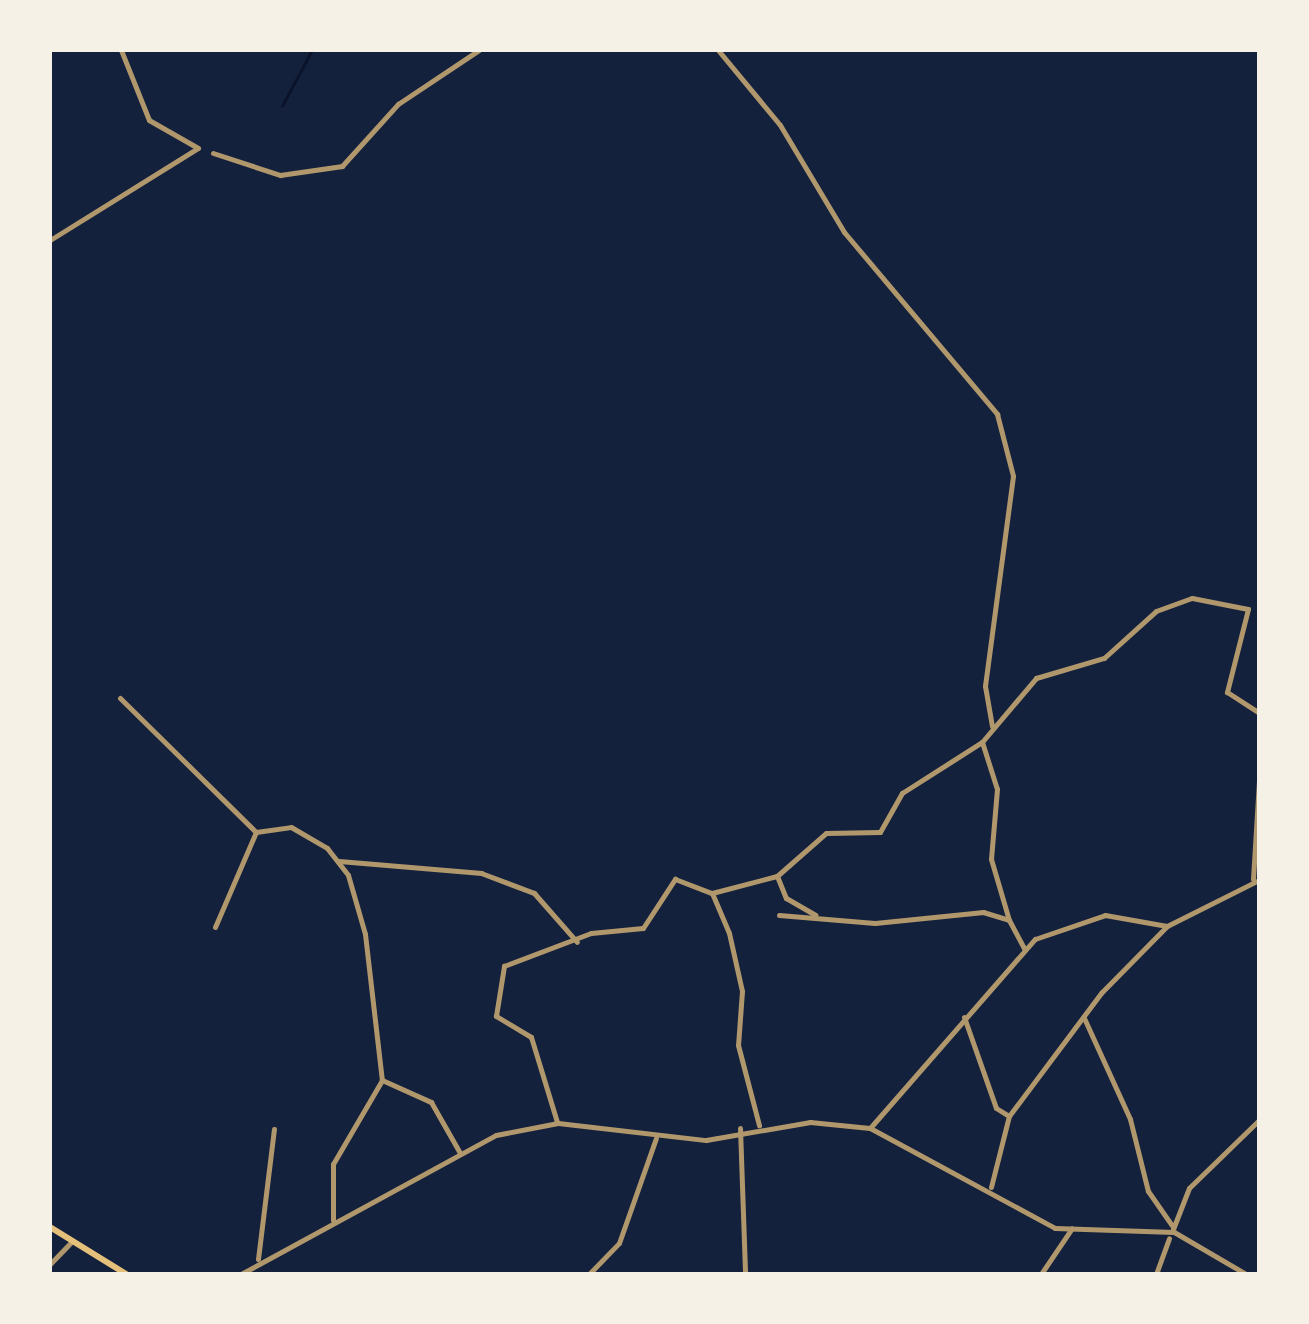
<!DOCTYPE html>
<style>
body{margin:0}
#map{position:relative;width:1309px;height:1324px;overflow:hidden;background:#14213d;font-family:Quicksand,sans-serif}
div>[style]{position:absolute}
.stream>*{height:2.5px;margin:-1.25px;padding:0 1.25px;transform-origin:1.25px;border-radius:1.25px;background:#0b132b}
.minor>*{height:5px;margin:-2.5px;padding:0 2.5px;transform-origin:2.5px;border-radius:2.5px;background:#b1986c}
.secondary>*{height:6px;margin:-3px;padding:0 3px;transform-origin:3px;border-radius:3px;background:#e5c07b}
span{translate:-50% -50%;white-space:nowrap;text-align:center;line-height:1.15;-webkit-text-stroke:10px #f6f1e7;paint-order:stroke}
.frame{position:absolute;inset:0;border:52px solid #f6f1e7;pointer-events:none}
</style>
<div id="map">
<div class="stream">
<i style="left:282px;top:106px;width:64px;rotate:-61.8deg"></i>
</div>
<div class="minor">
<i style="left:718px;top:50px;width:97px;rotate:50.4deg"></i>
<i style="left:780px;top:125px;width:125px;rotate:59.1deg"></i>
<i style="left:844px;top:232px;width:238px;rotate:49.9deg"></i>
<i style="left:997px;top:414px;width:64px;rotate:75.5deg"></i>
<i style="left:1013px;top:476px;width:212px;rotate:97.6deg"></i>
<i style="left:985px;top:686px;width:41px;rotate:80.1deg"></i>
<i style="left:213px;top:153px;width:71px;rotate:18.2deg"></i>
<i style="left:280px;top:175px;width:63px;rotate:-8.3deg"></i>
<i style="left:342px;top:166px;width:84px;rotate:-47.9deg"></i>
<i style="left:398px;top:104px;width:97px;rotate:-33.7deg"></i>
<i style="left:50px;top:240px;width:174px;rotate:-31.9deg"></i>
<i style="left:198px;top:148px;width:56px;rotate:-150.3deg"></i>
<i style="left:149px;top:120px;width:75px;rotate:-111.8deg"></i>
<i style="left:120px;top:698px;width:191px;rotate:44.6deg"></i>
<i style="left:982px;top:742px;width:84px;rotate:-49.8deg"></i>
<i style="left:1036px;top:678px;width:71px;rotate:-16.4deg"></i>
<i style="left:1104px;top:658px;width:70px;rotate:-42.1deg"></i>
<i style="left:1156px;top:611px;width:38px;rotate:-20deg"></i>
<i style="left:1192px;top:598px;width:57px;rotate:11.1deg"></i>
<i style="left:1248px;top:609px;width:86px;rotate:104.2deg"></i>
<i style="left:1227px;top:692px;width:38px;rotate:33deg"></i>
<i style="left:339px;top:861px;width:143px;rotate:4.8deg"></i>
<i style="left:481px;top:873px;width:57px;rotate:20.7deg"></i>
<i style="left:534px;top:893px;width:65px;rotate:48.7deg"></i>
<i style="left:777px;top:876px;width:24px;rotate:68deg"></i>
<i style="left:786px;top:898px;width:34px;rotate:30deg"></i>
<i style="left:1253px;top:879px;width:98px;rotate:-86.5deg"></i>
<i style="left:712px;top:893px;width:67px;rotate:-14.7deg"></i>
<i style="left:777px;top:876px;width:65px;rotate:-41.3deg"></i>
<i style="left:826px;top:833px;width:54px;rotate:-1.1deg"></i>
<i style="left:880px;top:832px;width:45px;rotate:-60.6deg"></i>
<i style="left:902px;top:793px;width:95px;rotate:-32.5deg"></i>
<i style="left:982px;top:742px;width:49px;rotate:72.3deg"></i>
<i style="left:997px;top:789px;width:70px;rotate:94.9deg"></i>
<i style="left:991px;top:859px;width:64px;rotate:73.6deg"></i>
<i style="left:779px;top:915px;width:96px;rotate:4.8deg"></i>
<i style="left:875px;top:923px;width:109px;rotate:-5.8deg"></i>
<i style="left:983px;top:912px;width:27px;rotate:17deg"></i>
<i style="left:1009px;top:920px;width:34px;rotate:62deg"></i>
<i style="left:215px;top:927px;width:103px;rotate:-66.7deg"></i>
<i style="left:256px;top:832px;width:35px;rotate:-8deg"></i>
<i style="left:291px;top:827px;width:42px;rotate:30.3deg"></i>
<i style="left:327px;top:848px;width:34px;rotate:52deg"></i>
<i style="left:348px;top:875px;width:61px;rotate:73.9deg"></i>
<i style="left:365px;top:934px;width:147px;rotate:83.4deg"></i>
<i style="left:382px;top:1080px;width:54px;rotate:24.2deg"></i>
<i style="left:431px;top:1102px;width:59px;rotate:60.4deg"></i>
<i style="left:964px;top:1017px;width:96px;rotate:70.6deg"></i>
<i style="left:996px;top:1108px;width:15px;rotate:32deg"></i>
<i style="left:1084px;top:1018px;width:111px;rotate:65.5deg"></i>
<i style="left:1130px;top:1119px;width:74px;rotate:76deg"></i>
<i style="left:1148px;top:1191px;width:44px;rotate:55.2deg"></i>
<i style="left:557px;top:1122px;width:89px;rotate:-107deg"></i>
<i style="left:531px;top:1037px;width:41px;rotate:-149deg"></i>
<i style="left:496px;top:1016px;width:51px;rotate:-80.9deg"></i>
<i style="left:504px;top:966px;width:93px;rotate:-20.8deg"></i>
<i style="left:591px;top:933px;width:52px;rotate:-5.5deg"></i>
<i style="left:643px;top:928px;width:59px;rotate:-56.9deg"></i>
<i style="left:675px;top:879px;width:40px;rotate:21deg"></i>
<i style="left:712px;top:893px;width:43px;rotate:67deg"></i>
<i style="left:729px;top:933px;width:59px;rotate:77.4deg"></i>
<i style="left:742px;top:991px;width:54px;rotate:94.2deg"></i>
<i style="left:738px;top:1045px;width:83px;rotate:75.3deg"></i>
<i style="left:740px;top:1128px;width:146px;rotate:88deg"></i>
<i style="left:870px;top:1128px;width:251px;rotate:-48.9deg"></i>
<i style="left:1035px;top:939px;width:74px;rotate:-18.9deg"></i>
<i style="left:1105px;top:915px;width:63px;rotate:10.1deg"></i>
<i style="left:991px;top:1187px;width:73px;rotate:-75.8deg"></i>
<i style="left:1009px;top:1116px;width:154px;rotate:-53.2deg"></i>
<i style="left:1101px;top:993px;width:94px;rotate:-45.4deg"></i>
<i style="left:1167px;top:926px;width:103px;rotate:-26.6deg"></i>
<i style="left:333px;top:1220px;width:56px;rotate:-90deg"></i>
<i style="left:333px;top:1164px;width:97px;rotate:-59.7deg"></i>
<i style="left:1173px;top:1229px;width:44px;rotate:-68.7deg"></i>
<i style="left:1189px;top:1188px;width:98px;rotate:-44.2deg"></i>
<i style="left:258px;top:1259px;width:131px;rotate:-83deg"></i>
<i style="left:50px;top:1264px;width:32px;rotate:-46deg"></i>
<i style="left:241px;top:1274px;width:290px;rotate:-28.6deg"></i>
<i style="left:496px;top:1135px;width:63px;rotate:-11deg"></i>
<i style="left:558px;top:1123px;width:149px;rotate:6.6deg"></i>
<i style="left:706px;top:1140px;width:106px;rotate:-9.8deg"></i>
<i style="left:810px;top:1122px;width:60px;rotate:5.7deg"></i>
<i style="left:870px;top:1128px;width:210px;rotate:28.4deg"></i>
<i style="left:1055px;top:1228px;width:119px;rotate:1.9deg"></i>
<i style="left:1174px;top:1232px;width:83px;rotate:30.3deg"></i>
<i style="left:589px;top:1274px;width:43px;rotate:-45.9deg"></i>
<i style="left:619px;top:1243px;width:111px;rotate:-70.6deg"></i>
<i style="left:1041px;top:1274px;width:55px;rotate:-56deg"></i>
<i style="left:1156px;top:1274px;width:38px;rotate:-70deg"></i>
</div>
<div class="secondary">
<i style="left:50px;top:1227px;width:89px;rotate:31.7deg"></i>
</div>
<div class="frame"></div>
</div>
